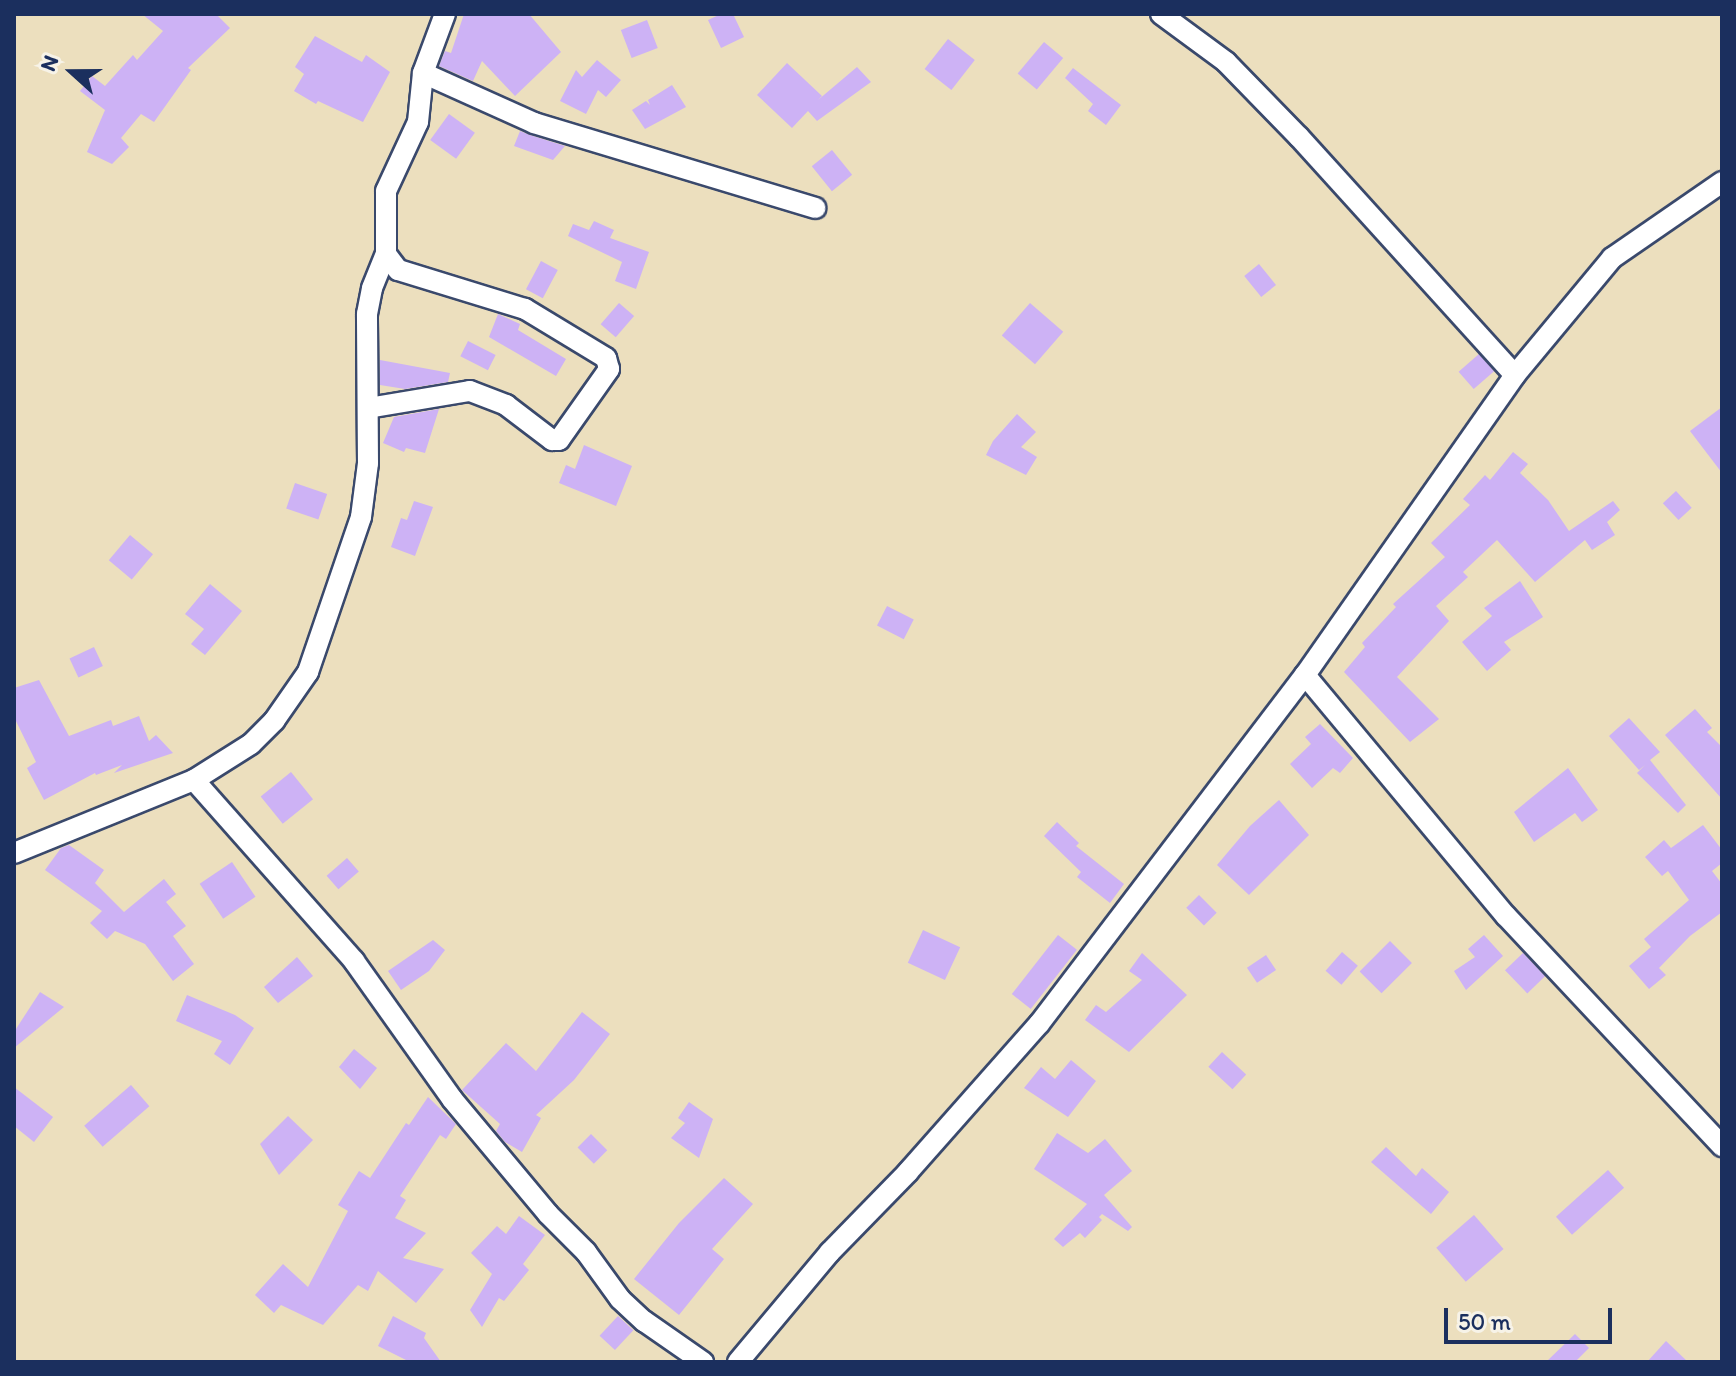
<!DOCTYPE html>
<style>
body{margin:0}
#map{position:relative;width:1736px;height:1376px;overflow:hidden;background:#ecdfbe;font-family:Itim,sans-serif}
div>[style]{position:absolute}
.building>*{inset:0;background:#cdb2f5;transform-origin:0 0}
.roads{filter:drop-shadow(2px 0 #3a496c) drop-shadow(-2px 0 #3a496c) drop-shadow(0 2px #3a496c) drop-shadow(0 -2px #3a496c)}
.minor>*{height:20px;margin:-10px;padding:0 10px;transform-origin:10px;border-radius:10px;background:#fff}
span{translate:-50% -50%;white-space:nowrap;text-align:center;line-height:1.15;-webkit-text-stroke:6px #f7f3e8;paint-order:stroke}
.frame{position:absolute;inset:0;border:16px solid #1b2f5e;pointer-events:none}
.north{position:absolute;left:32px;top:32px;width:80px;height:80px;-webkit-text-stroke:6px #f7f3e8;paint-order:stroke;rotate:291deg;font-size:22px;font-weight:700;line-height:32px;text-align:center;color:#1b2f5e}
.north::after{content:'';display:block;margin:auto;width:28px;height:36px;background:#1b2f5e;clip-path:polygon(50% 0,100% 100%,50% 72%,0 100%)}
.scale{position:absolute;left:1444px;top:1308px;width:168px;height:36px;box-sizing:border-box;border:4px solid #1b2f5e;border-top:0;padding-left:10px;font-size:24px;line-height:28px;white-space:nowrap;color:#1b2f5e;-webkit-text-stroke:6px #f7f3e8;paint-order:stroke}
</style>
<div id="map">
<div class="building">
<i style="clip-path:polygon(142px 14px,216px 14px,230px 28px,188px 68px,191px 70px,154px 122px,141px 114px,121px 138px,129px 147px,112px 164px,87px 152px,105px 110px,80px 91px,92px 76px,105px 86px,133px 55px,137px 60px,163px 31px)"></i>
<i style="clip-path:polygon(464px 14px,529px 14px,561px 52px,515px 96px,482px 61px,473px 81px,439px 66px,445px 51px,451px 53px)"></i>
<i style="clip-path:polygon(721px 14px,733px 14px,744px 37px,721px 48px,708px 20px)"></i>
<i style="left:647px;top:20px;width:30px;height:28px;rotate:69deg"></i>
<i style="clip-path:polygon(315px 36px,362px 62px,366px 55px,390px 72px,363px 122px,318px 101px,316px 104px,294px 91px,304px 74px,295px 67px)"></i>
<i style="left:948px;top:39px;width:34px;height:38px;rotate:38deg"></i>
<i style="left:1044px;top:42px;width:25px;height:41px;rotate:40deg"></i>
<i style="clip-path:polygon(597px 60px,621px 80px,606px 97px,598px 90px,586px 114px,560px 101px,576px 70px,582px 77px)"></i>
<i style="clip-path:polygon(787px 63px,822px 96px,818px 100px,857px 67px,871px 82px,817px 121px,808px 111px,792px 128px,757px 95px)"></i>
<i style="clip-path:polygon(1073px 68px,1121px 105px,1106px 125px,1088px 111px,1093px 104px,1065px 78px)"></i>
<i style="clip-path:polygon(672px 85px,686px 107px,645px 129px,632px 110px,646px 101px,650px 105px,648px 100px)"></i>
<i style="left:449px;top:114px;width:32px;height:32px;rotate:36deg"></i>
<i style="clip-path:polygon(520px 131px,530px 135px,565px 146px,553px 160px,514px 146px)"></i>
<i style="left:832px;top:150px;width:32px;height:26px;rotate:51deg"></i>
<i style="clip-path:polygon(594px 221px,614px 230px,610px 238px,649px 252px,636px 289px,615px 281px,622px 262px,568px 236px,573px 224px,589px 230px)"></i>
<i style="left:541px;top:261px;width:19px;height:32px;rotate:28deg"></i>
<i style="left:1259px;top:264px;width:27px;height:19px;rotate:51deg"></i>
<i style="left:619px;top:303px;width:20px;height:28px;rotate:41deg"></i>
<i style="left:1030px;top:303px;width:44px;height:43px;rotate:41deg"></i>
<i style="clip-path:polygon(498px 314px,520px 324px,518px 330px,566px 359px,556px 376px,489px 337px)"></i>
<i style="left:468px;top:341px;width:31px;height:17px;rotate:27deg"></i>
<i style="left:1479px;top:354px;width:23px;height:27px;rotate:49deg"></i>
<i style="clip-path:polygon(380px 360px,450px 373px,448px 382px,405px 389px,380px 385px)"></i>
<i style="clip-path:polygon(1722px 407px,1722px 473px,1690px 431px)"></i>
<i style="clip-path:polygon(439px 409px,425px 453px,406px 448px,404px 452px,383px 443px,394px 417px)"></i>
<i style="clip-path:polygon(1017px 414px,1036px 432px,1021px 447px,1037px 457px,1026px 475px,986px 455px,993px 441px)"></i>
<i style="clip-path:polygon(584px 445px,632px 466px,616px 506px,559px 483px,566px 465px,575px 469px)"></i>
<i style="clip-path:polygon(1513px 452px,1528px 464px,1520px 473px,1548px 500px,1569px 531px,1613px 501px,1620px 510px,1607px 522px,1615px 535px,1592px 550px,1585px 540px,1535px 582px,1497px 540px,1463px 572px,1468px 577px,1436px 606px,1449px 621px,1397px 677px,1439px 719px,1410px 742px,1344px 672px,1365px 647px,1362px 643px,1396px 607px,1393px 604px,1445px 557px,1431px 543px,1470px 505px,1463px 499px,1485px 475px,1490px 480px)"></i>
<i style="left:295px;top:483px;width:34px;height:27px;rotate:19deg"></i>
<i style="left:1676px;top:491px;width:23px;height:18px;rotate:47deg"></i>
<i style="clip-path:polygon(414px 501px,433px 507px,415px 556px,391px 547px,401px 518px,407px 520px)"></i>
<i style="left:130px;top:535px;width:30px;height:33px;rotate:40deg"></i>
<i style="clip-path:polygon(1520px 581px,1543px 617px,1504px 642px,1511px 650px,1487px 671px,1462px 642px,1492px 616px,1484px 608px)"></i>
<i style="clip-path:polygon(210px 584px,242px 611px,205px 655px,191px 644px,204px 629px,185px 614px)"></i>
<i style="left:887px;top:606px;width:30px;height:22px;rotate:27deg"></i>
<i style="left:94px;top:647px;width:21px;height:27px;rotate:65deg"></i>
<i style="clip-path:polygon(39px 680px,69px 736px,111px 720px,113px 726px,139px 716px,149px 741px,156px 735px,173px 753px,114px 773px,122px 765px,96px 775px,95px 773px,44px 800px,27px 768px,36px 762px,14px 717px,14px 688px)"></i>
<i style="clip-path:polygon(1695px 709px,1712px 728px,1707px 732px,1722px 747px,1722px 799px,1665px 735px)"></i>
<i style="clip-path:polygon(1629px 718px,1660px 752px,1650px 760px,1686px 805px,1678px 813px,1637px 773px,1645px 765px,1639px 770px,1609px 736px)"></i>
<i style="clip-path:polygon(1320px 724px,1353px 758px,1340px 773px,1333px 768px,1312px 788px,1290px 764px,1311px 744px,1305px 737px)"></i>
<i style="clip-path:polygon(1568px 768px,1598px 810px,1582px 822px,1575px 813px,1534px 842px,1514px 812px)"></i>
<i style="left:291px;top:772px;width:35px;height:39px;rotate:51deg"></i>
<i style="clip-path:polygon(1279px 800px,1309px 835px,1249px 895px,1217px 865px,1250px 826px)"></i>
<i style="clip-path:polygon(1057px 822px,1079px 843px,1076px 846px,1124px 884px,1110px 903px,1077px 877px,1081px 872px,1044px 836px)"></i>
<i style="clip-path:polygon(1703px 825px,1722px 850px,1722px 863px,1712px 871px,1722px 884px,1722px 912px,1690px 936px,1659px 968px,1666px 975px,1649px 989px,1629px 966px,1651px 947px,1644px 939px,1689px 900px,1668px 871px,1662px 876px,1645px 857px,1664px 840px,1671px 848px)"></i>
<i style="clip-path:polygon(69px 845px,104px 870px,95px 883px,124px 912px,164px 879px,176px 894px,166px 902px,186px 926px,173px 936px,194px 964px,173px 981px,145px 944px,115px 931px,107px 939px,90px 923px,102px 911px,45px 870px,61px 848px)"></i>
<i style="left:347px;top:858px;width:18px;height:27px;rotate:49deg"></i>
<i style="left:232px;top:862px;width:42px;height:39px;rotate:56deg"></i>
<i style="left:1199px;top:895px;width:25px;height:18px;rotate:45deg"></i>
<i style="left:923px;top:930px;width:41px;height:36px;rotate:25deg"></i>
<i style="left:1058px;top:935px;width:24px;height:75px;rotate:38deg"></i>
<i style="clip-path:polygon(1484px 935px,1503px 956px,1466px 990px,1454px 971px,1475px 957px,1468px 949px)"></i>
<i style="clip-path:polygon(433px 940px,445px 950px,429px 971px,401px 990px,388px 971px)"></i>
<i style="left:1390px;top:941px;width:31px;height:43px;rotate:45deg"></i>
<i style="left:1342px;top:952px;width:21px;height:25px;rotate:41deg"></i>
<i style="clip-path:polygon(1142px 953px,1187px 995px,1129px 1052px,1085px 1020px,1096px 1005px,1106px 1012px,1142px 980px,1129px 971px)"></i>
<i style="left:1523px;top:953px;width:32px;height:25px;rotate:46deg"></i>
<i style="left:1266px;top:955px;width:18px;height:23px;rotate:56deg"></i>
<i style="clip-path:polygon(297px 957px,313px 976px,278px 1003px,264px 987px)"></i>
<i style="clip-path:polygon(40px 992px,64px 1007px,14px 1048px,14px 1032px)"></i>
<i style="clip-path:polygon(187px 995px,235px 1015px,254px 1028px,230px 1065px,214px 1054px,222px 1041px,176px 1021px)"></i>
<i style="clip-path:polygon(582px 1012px,610px 1034px,574px 1080px,536px 1115px,541px 1118px,522px 1152px,505px 1142px,496px 1131px,500px 1124px,462px 1090px,506px 1043px,536px 1071px)"></i>
<i style="clip-path:polygon(354px 1049px,377px 1068px,360px 1089px,339px 1067px)"></i>
<i style="left:1222px;top:1052px;width:33px;height:20px;rotate:43deg"></i>
<i style="clip-path:polygon(1071px 1060px,1096px 1081px,1068px 1117px,1024px 1088px,1041px 1067px,1055px 1079px)"></i>
<i style="left:131px;top:1085px;width:28px;height:62px;rotate:49deg"></i>
<i style="clip-path:polygon(14px 1087px,53px 1117px,34px 1142px,14px 1126px)"></i>
<i style="clip-path:polygon(428px 1097px,456px 1124px,446px 1139px,440px 1135px,400px 1196px,406px 1200px,395px 1218px,426px 1233px,403px 1258px,444px 1269px,416px 1303px,378px 1271px,368px 1291px,358px 1285px,323px 1325px,281px 1305px,274px 1313px,255px 1295px,283px 1264px,308px 1287px,348px 1211px,338px 1205px,359px 1171px,370px 1178px,406px 1123px,409px 1125px)"></i>
<i style="clip-path:polygon(689px 1102px,713px 1119px,699px 1158px,671px 1138px,685px 1123px,678px 1118px)"></i>
<i style="clip-path:polygon(288px 1116px,313px 1140px,279px 1175px,260px 1144px)"></i>
<i style="clip-path:polygon(1057px 1133px,1088px 1153px,1105px 1139px,1132px 1171px,1104px 1195px,1132px 1227px,1128px 1231px,1102px 1214px,1099px 1217px,1102px 1220px,1085px 1238px,1080px 1233px,1063px 1247px,1054px 1239px,1087px 1204px,1034px 1169px)"></i>
<i style="left:591px;top:1134px;width:23px;height:19px;rotate:45deg"></i>
<i style="clip-path:polygon(1386px 1147px,1416px 1176px,1422px 1168px,1449px 1192px,1431px 1214px,1371px 1162px)"></i>
<i style="left:1608px;top:1170px;width:24px;height:70px;rotate:48deg"></i>
<i style="clip-path:polygon(724px 1178px,753px 1204px,712px 1249px,724px 1259px,679px 1315px,634px 1279px,679px 1223px)"></i>
<i style="left:1474px;top:1215px;width:45px;height:50px;rotate:49deg"></i>
<i style="clip-path:polygon(519px 1216px,545px 1235px,523px 1264px,529px 1270px,504px 1301px,499px 1298px,482px 1327px,470px 1310px,492px 1274px,471px 1253px,497px 1226px,506px 1234px)"></i>
<i style="clip-path:polygon(393px 1316px,426px 1333px,424px 1338px,441px 1362px,410px 1362px,378px 1346px)"></i>
<i style="left:618px;top:1316px;width:21px;height:27px;rotate:43deg"></i>
<i style="clip-path:polygon(1575px 1334px,1589px 1348px,1575px 1362px,1546px 1362px)"></i>
<i style="clip-path:polygon(1666px 1341px,1688px 1362px,1647px 1362px)"></i>
</div>
<div class="roads">
<div class="minor">
<i style="left:1161px;top:14px;width:81px;rotate:36.4deg"></i>
<i style="left:1226px;top:62px;width:105px;rotate:45.8deg"></i>
<i style="left:1299px;top:137px;width:321px;rotate:47.8deg"></i>
<i style="left:423px;top:73px;width:122px;rotate:24.2deg"></i>
<i style="left:534px;top:123px;width:294px;rotate:16.8deg"></i>
<i style="left:368px;top:408px;width:103px;rotate:-9.5deg"></i>
<i style="left:470px;top:391px;width:39px;rotate:21deg"></i>
<i style="left:506px;top:405px;width:58px;rotate:37.3deg"></i>
<i style="left:552px;top:440px;width:7px"></i>
<i style="left:559px;top:440px;width:87px;rotate:-54.8deg"></i>
<i style="left:609px;top:369px;width:11px;rotate:-105deg"></i>
<i style="left:606px;top:358px;width:95px;rotate:-148.8deg"></i>
<i style="left:525px;top:309px;width:133px;rotate:-162.9deg"></i>
<i style="left:398px;top:270px;width:20px;rotate:-127deg"></i>
<i style="left:1305px;top:675px;width:314px;rotate:50.2deg"></i>
<i style="left:1506px;top:916px;width:316px;rotate:46.8deg"></i>
<i style="left:194px;top:780px;width:242px;rotate:48.5deg"></i>
<i style="left:354px;top:961px;width:169px;rotate:54.6deg"></i>
<i style="left:452px;top:1099px;width:150px;rotate:50.1deg"></i>
<i style="left:548px;top:1214px;width:54px;rotate:45deg"></i>
<i style="left:586px;top:1252px;width:58px;rotate:54.1deg"></i>
<i style="left:620px;top:1299px;width:33px;rotate:43deg"></i>
<i style="left:644px;top:1321px;width:72px;rotate:34.8deg"></i>
<i style="left:14px;top:853px;width:194px;rotate:-22.1deg"></i>
<i style="left:194px;top:780px;width:67px;rotate:-32.3deg"></i>
<i style="left:251px;top:744px;width:33px;rotate:-45deg"></i>
<i style="left:274px;top:721px;width:60px;rotate:-55.2deg"></i>
<i style="left:308px;top:672px;width:164px;rotate:-71.1deg"></i>
<i style="left:361px;top:517px;width:54px;rotate:-82.6deg"></i>
<i style="left:368px;top:463px;width:149px;rotate:-90.4deg"></i>
<i style="left:367px;top:314px;width:26px;rotate:-79deg"></i>
<i style="left:372px;top:288px;width:37px;rotate:-68deg"></i>
<i style="left:386px;top:254px;width:63px;rotate:-90deg"></i>
<i style="left:386px;top:191px;width:76px;rotate:-65.1deg"></i>
<i style="left:418px;top:122px;width:49px;rotate:-84.2deg"></i>
<i style="left:423px;top:73px;width:63px;rotate:-69.6deg"></i>
<i style="left:738px;top:1362px;width:143px;rotate:-50.1deg"></i>
<i style="left:830px;top:1252px;width:112px;rotate:-45.7deg"></i>
<i style="left:908px;top:1172px;width:198px;rotate:-48.5deg"></i>
<i style="left:1039px;top:1024px;width:439px;rotate:-52.7deg"></i>
<i style="left:1305px;top:675px;width:366px;rotate:-55deg"></i>
<i style="left:1515px;top:375px;width:152px;rotate:-50.3deg"></i>
<i style="left:1612px;top:258px;width:134px;rotate:-34.6deg"></i>
</div>
</div>
<div class="frame"></div>
<div class="north">N</div>
<div class="scale">50 m</div>
</div>
